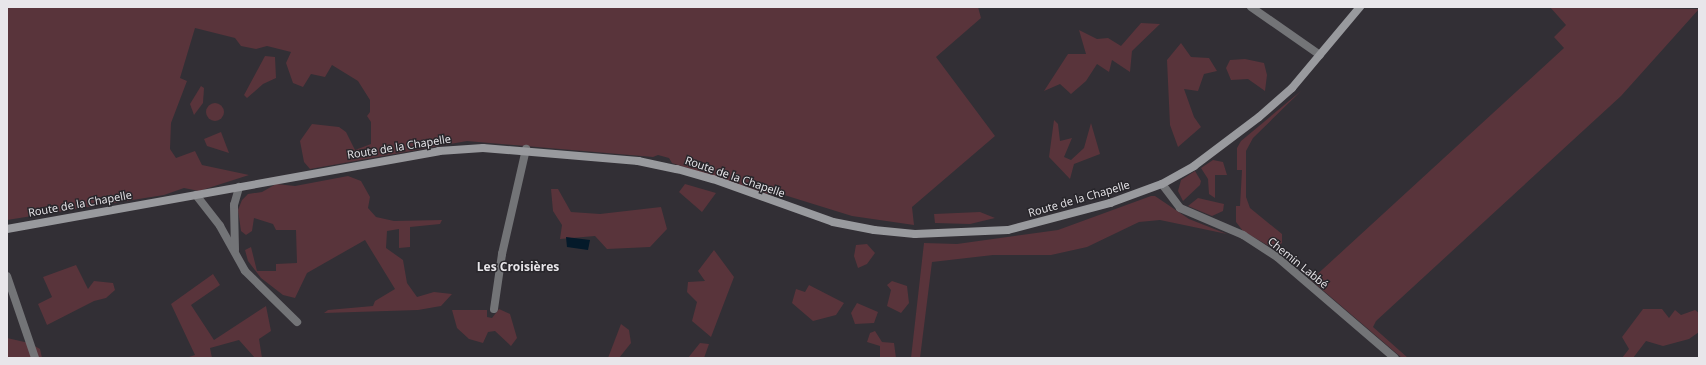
<!DOCTYPE html>
<meta charset="utf-8">
<style>
body{margin:0}
#map{position:relative;width:1706px;height:365px;overflow:hidden;background:#322f35;font-family:"Open Sans",sans-serif}
div>[style]{position:absolute}
.green>*{inset:0;background:#59343b}
.round{border-radius:50%}
.water>*{inset:0;background:#041a2a}
.street>*{height:8px;margin:-4px;padding:0 4px;transform-origin:4px;border-radius:4px;background:#737477}
.secondary>*{height:8px;margin:-4px;padding:0 4px;transform-origin:4px;border-radius:4px;background:#999a9e}
span{translate:-50% -50%;white-space:nowrap;text-align:center;line-height:1.15;-webkit-text-stroke:3px #28262b;paint-order:stroke}
.street-label{font-size:11px;color:#e8e6ea}
.neighbourhood-label{font-size:12px;color:#e8e6ea;font-weight:700}
.frame{position:absolute;inset:0;border:8px solid #e8e6ea;pointer-events:none}
</style>
<div id="map">
<div class="green">
<i style="clip-path:polygon(7px 7px,978px 7px,981px 18px,936px 57px,995px 136px,912px 207px,914px 225px,852px 216px,781px 194px,774px 196px,672px 163px,669px 158px,658px 155px,653px 157px,467px 141px,310px 169px,304px 162px,300px 141px,312px 124px,339px 127px,346px 132px,355px 150px,371px 144px,371px 122px,367px 116px,370px 112px,370px 100px,358px 81px,332px 65px,325px 77px,311px 74px,303px 87px,293px 83px,286px 63px,291px 52px,267px 46px,256px 49px,241px 46px,235px 38px,195px 28px,180px 78px,187px 81px,171px 123px,170px 149px,176px 158px,195px 151px,202px 165px,249px 175px,199px 191px,184px 188px,164px 195px,7px 220px)"></i>
<i style="clip-path:polygon(1550px 7px,1699px 9px,1621px 96px,1376px 321px,1373px 327px,1408px 358px,1402px 358px,1311px 280px,1564px 48px,1554px 37px,1566px 25px)"></i>
<i style="clip-path:polygon(1141px 23px,1160px 24px,1132px 51px,1130px 72px,1112px 60px,1109px 72px,1097px 64px,1086px 81px,1071px 94px,1060px 84px,1044px 91px,1068px 54px,1086px 54px,1079px 30px,1097px 39px,1108px 38px,1121px 46px)"></i>
<i style="clip-path:polygon(1181px 43px,1191px 57px,1209px 58px,1217px 71px,1204px 74px,1198px 91px,1184px 89px,1194px 117px,1201px 127px,1178px 147px,1170px 125px,1167px 60px)"></i>
<i style="clip-path:polygon(265px 56px,275px 57px,276px 78px,263px 84px,247px 98px,244px 95px)"></i>
<i style="clip-path:polygon(1245px 59px,1264px 63px,1267px 75px,1265px 91px,1248px 79px,1231px 80px,1226px 68px,1230px 60px)"></i>
<i style="clip-path:polygon(201px 86px,204px 88px,203px 103px,194px 115px,190px 104px)"></i>
<i style="clip-path:polygon(1301px 91px,1253px 138px,1246px 151px,1246px 197px,1250px 208px,1282px 234px,1282px 243px,1274px 249px,1243px 231px,1236px 222px,1236px 206px,1240px 206px,1242px 170px,1237px 170px,1237px 148px,1241px 141px)"></i>
<i class="round" style="left:206px;top:103px;width:18px;height:18px"></i>
<i style="clip-path:polygon(1054px 120px,1058px 124px,1060px 141px,1072px 138px,1064px 157px,1071px 160px,1084px 148px,1091px 123px,1100px 154px,1074px 164px,1070px 179px,1049px 157px)"></i>
<i style="clip-path:polygon(221px 132px,229px 153px,207px 146px,204px 139px)"></i>
<i style="clip-path:polygon(1213px 160px,1223px 162px,1227px 175px,1215px 175px,1215px 198px,1209px 194px,1208px 179px,1201px 168px)"></i>
<i style="clip-path:polygon(1195px 171px,1201px 181px,1200px 185px,1183px 201px,1178px 191px,1181px 180px)"></i>
<i style="clip-path:polygon(348px 176px,361px 181px,370px 197px,368px 208px,376px 217px,394px 221px,442px 220px,440px 224px,410px 227px,410px 247px,399px 248px,399px 229px,387px 231px,386px 248px,403px 260px,407px 283px,417px 297px,434px 292px,452px 294px,441px 306px,418px 310px,324px 313px,328px 310px,373px 306px,375px 301px,395px 289px,365px 240px,307px 273px,295px 298px,283px 295px,261px 278px,248px 261px,245px 250px,251px 247px,257px 271px,276px 271px,276px 264px,297px 263px,296px 230px,276px 230px,273px 224px,254px 218px,252px 231px,246px 235px,241px 231px,238px 210px,242px 200px,248px 194px,262px 192px,276px 184px,295px 186px)"></i>
<i style="clip-path:polygon(685px 184px,716px 193px,702px 212px,679px 192px)"></i>
<i style="clip-path:polygon(551px 189px,558px 189px,571px 212px,600px 214px,661px 207px,667px 229px,650px 247px,607px 249px,595px 236px,560px 239px,562px 225px,553px 211px)"></i>
<i style="clip-path:polygon(1151px 196px,1155px 196px,1189px 219px,1227px 234px,1160px 220px,1139px 222px,1087px 247px,1051px 255px,993px 255px,932px 262px,920px 358px,911px 358px,924px 243px,957px 244px,1058px 230px)"></i>
<i style="clip-path:polygon(1198px 198px,1224px 204px,1223px 211px,1212px 216px,1188px 206px)"></i>
<i style="clip-path:polygon(980px 212px,995px 218px,970px 224px,935px 223px,934px 214px)"></i>
<i style="clip-path:polygon(867px 244px,875px 253px,867px 264px,858px 268px,854px 256px,856px 245px)"></i>
<i style="clip-path:polygon(714px 250px,734px 277px,711px 337px,692px 321px,697px 302px,687px 292px,688px 282px,705px 281px,698px 271px)"></i>
<i style="clip-path:polygon(76px 265px,88px 289px,94px 281px,113px 283px,115px 290px,106px 298px,94px 301px,47px 325px,38px 304px,52px 297px,43px 277px)"></i>
<i style="clip-path:polygon(213px 274px,220px 285px,191px 305px,214px 340px,266px 306px,271px 331px,259px 339px,262px 358px,255px 358px,239px 340px,210px 348px,212px 358px,186px 358px,195px 355px,171px 304px)"></i>
<i style="clip-path:polygon(892px 281px,907px 286px,909px 303px,901px 313px,887px 306px,891px 290px,887px 285px)"></i>
<i style="clip-path:polygon(809px 285px,844px 303px,836px 315px,813px 321px,792px 303px,796px 289px,805px 292px)"></i>
<i style="clip-path:polygon(857px 303px,878px 312px,874px 323px,855px 324px,851px 313px)"></i>
<i style="clip-path:polygon(499px 309px,510px 314px,517px 338px,511px 346px,495px 331px,488px 332px,483px 343px,469px 339px,457px 328px,452px 310px,487px 310px,487px 317px,492px 318px)"></i>
<i style="clip-path:polygon(1643px 309px,1662px 309px,1669px 318px,1675px 310px,1681px 315px,1695px 310px,1699px 313px,1699px 332px,1689px 339px,1663px 346px,1646px 341px,1633px 358px,1622px 358px,1629px 349px,1622px 337px)"></i>
<i style="clip-path:polygon(621px 324px,629px 330px,631px 343px,619px 358px,608px 358px)"></i>
<i style="clip-path:polygon(875px 331px,882px 342px,894px 343px,896px 358px,880px 358px,880px 346px,867px 342px,870px 333px)"></i>
<i style="clip-path:polygon(7px 338px,29px 343px,40px 349px,42px 358px,7px 358px)"></i>
<i style="clip-path:polygon(700px 343px,709px 344px,704px 358px,688px 358px)"></i>
</div>
<div class="water">
<i style="clip-path:polygon(566px 237px,590px 240px,588px 250px,567px 247px)"></i>
</div>
<div class="street">
<i style="left:1251px;top:7px;width:84px;rotate:34.8deg"></i>
<i style="left:1162px;top:184px;width:30px;rotate:53deg"></i>
<i style="left:1180px;top:208px;width:69px;rotate:23.2deg"></i>
<i style="left:1243px;top:235px;width:40px;rotate:32.9deg"></i>
<i style="left:1277px;top:257px;width:155px;rotate:40.6deg"></i>
<i style="left:196px;top:195px;width:39px;rotate:52deg"></i>
<i style="left:220px;top:226px;width:51px;rotate:60.9deg"></i>
<i style="left:245px;top:271px;width:73px;rotate:44.4deg"></i>
<i style="left:235px;top:250px;width:45px;rotate:-91.3deg"></i>
<i style="left:234px;top:205px;width:19px;rotate:-74deg"></i>
<i style="left:7px;top:276px;width:87px;rotate:71.1deg"></i>
<i style="left:494px;top:309px;width:56px;rotate:-81.7deg"></i>
<i style="left:502px;top:254px;width:108px;rotate:-77.1deg"></i>
</div>
<div class="secondary">
<i style="left:7px;top:229px;width:439px;rotate:-10.2deg"></i>
<i style="left:439px;top:151px;width:44px;rotate:-3.9deg"></i>
<i style="left:483px;top:148px;width:156px;rotate:4.8deg"></i>
<i style="left:638px;top:161px;width:40px;rotate:12deg"></i>
<i style="left:677px;top:169px;width:37px;rotate:16deg"></i>
<i style="left:713px;top:179px;width:127px;rotate:19.7deg"></i>
<i style="left:833px;top:222px;width:42px;rotate:11deg"></i>
<i style="left:874px;top:230px;width:41px;rotate:5.6deg"></i>
<i style="left:915px;top:234px;width:93px;rotate:-2.5deg"></i>
<i style="left:1008px;top:230px;width:106px;rotate:-14.8deg"></i>
<i style="left:1110px;top:203px;width:55px;rotate:-20.1deg"></i>
<i style="left:1162px;top:184px;width:37px;rotate:-29deg"></i>
<i style="left:1194px;top:166px;width:81px;rotate:-37deg"></i>
<i style="left:1259px;top:117px;width:44px;rotate:-41.3deg"></i>
<i style="left:1292px;top:88px;width:106px;rotate:-50deg"></i>
</div>
<div class="street-label">
<span style="left:399px;top:147px;rotate:-9deg">Route de la Chapelle</span>
<span style="left:735px;top:177px;rotate:19deg">Route de la Chapelle</span>
<span style="left:1079px;top:199px;rotate:-16deg">Route de la Chapelle</span>
<span style="left:80px;top:204px;rotate:-10deg">Route de la Chapelle</span>
<span style="left:1298px;top:263px;rotate:39deg">Chemin Labbé</span>
</div>
<div class="neighbourhood-label">
<span style="left:518px;top:267px">Les Croisières</span>
</div>
<div class="frame"></div>
</div>
